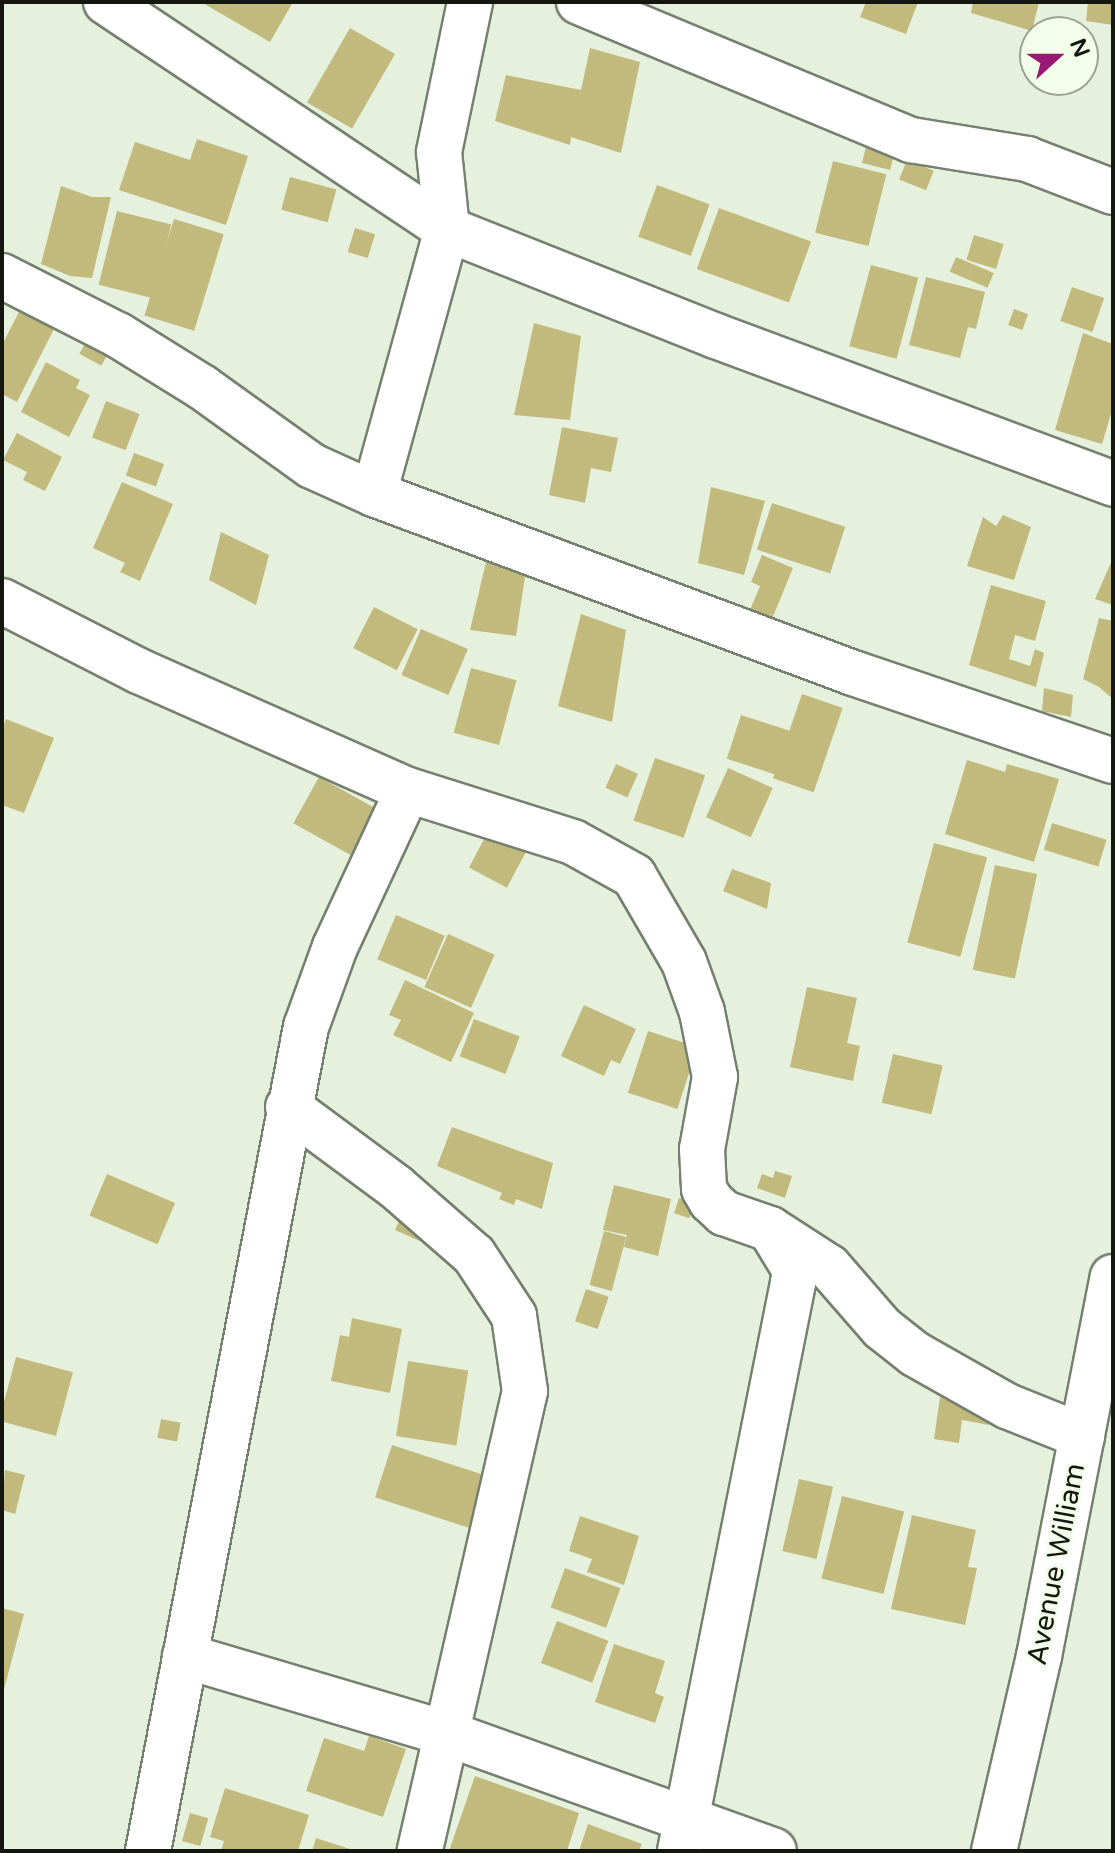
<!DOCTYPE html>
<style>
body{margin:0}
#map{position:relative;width:1115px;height:1853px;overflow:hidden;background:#e6f1dd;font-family:"Varela Round",sans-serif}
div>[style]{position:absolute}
.building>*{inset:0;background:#c2ba7d;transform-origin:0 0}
.roads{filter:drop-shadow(2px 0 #75806e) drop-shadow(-2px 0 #75806e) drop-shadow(0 2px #75806e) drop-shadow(0 -2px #75806e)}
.minor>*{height:44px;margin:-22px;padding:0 22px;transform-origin:22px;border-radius:22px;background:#fff}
span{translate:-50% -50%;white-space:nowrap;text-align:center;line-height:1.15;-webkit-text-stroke:6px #f3feea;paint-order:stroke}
.street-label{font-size:28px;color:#131710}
.frame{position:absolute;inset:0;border:4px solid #131710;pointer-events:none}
.north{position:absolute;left:1019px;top:16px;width:80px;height:80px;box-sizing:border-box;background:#f3feea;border:2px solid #99a293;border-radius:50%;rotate:69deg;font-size:22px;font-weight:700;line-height:32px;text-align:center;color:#131710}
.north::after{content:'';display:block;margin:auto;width:28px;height:36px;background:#981971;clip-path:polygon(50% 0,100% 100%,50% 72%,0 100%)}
</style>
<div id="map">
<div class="building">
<i style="clip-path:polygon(201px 2px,293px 2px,270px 42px)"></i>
<i style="clip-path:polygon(866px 2px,918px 2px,906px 34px,860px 17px)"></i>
<i style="clip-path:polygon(973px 2px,1039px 2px,1032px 31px,971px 13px)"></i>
<i style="clip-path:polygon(1088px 2px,1113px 2px,1113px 25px,1086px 21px)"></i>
<i style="left:350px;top:28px;width:52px;height:86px;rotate:30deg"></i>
<i style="clip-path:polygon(590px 48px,640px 62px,621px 153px,571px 137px,570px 145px,495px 121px,506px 75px,581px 90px)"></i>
<i style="left:870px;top:131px;width:29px;height:33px;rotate:14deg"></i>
<i style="clip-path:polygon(197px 139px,248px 156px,226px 225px,119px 190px,135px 142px,190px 160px)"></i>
<i style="left:907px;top:160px;width:29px;height:21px;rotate:22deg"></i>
<i style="left:833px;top:161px;width:55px;height:74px;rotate:14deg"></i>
<i style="left:290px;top:177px;width:48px;height:34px;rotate:15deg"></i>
<i style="left:657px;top:185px;width:56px;height:55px;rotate:20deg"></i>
<i style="clip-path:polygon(61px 186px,92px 197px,111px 197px,92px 278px,70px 276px,41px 264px)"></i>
<i style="left:719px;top:208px;width:98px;height:65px;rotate:20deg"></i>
<i style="left:117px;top:211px;width:56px;height:76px;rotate:14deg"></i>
<i style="left:174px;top:219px;width:52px;height:101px;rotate:17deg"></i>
<i style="left:355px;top:228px;width:21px;height:25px;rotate:17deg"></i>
<i style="left:974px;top:235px;width:31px;height:26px;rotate:17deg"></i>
<i style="left:956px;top:257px;width:41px;height:16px;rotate:23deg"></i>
<i style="left:871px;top:265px;width:49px;height:84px;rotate:15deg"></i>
<i style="clip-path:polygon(926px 277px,985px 292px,976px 329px,968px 327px,960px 358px,909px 345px)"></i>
<i style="left:1072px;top:287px;width:34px;height:36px;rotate:19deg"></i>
<i style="clip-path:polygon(22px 306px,57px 323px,17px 402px,2px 394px,2px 345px)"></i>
<i style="left:1014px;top:309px;width:15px;height:17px;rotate:20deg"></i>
<i style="clip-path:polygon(534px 323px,581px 336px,570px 420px,514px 415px)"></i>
<i style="left:92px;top:331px;width:25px;height:26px;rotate:29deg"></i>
<i style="clip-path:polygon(1083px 333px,1113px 344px,1113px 407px,1102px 444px,1055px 430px)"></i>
<i style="clip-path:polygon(46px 362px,80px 380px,76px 388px,90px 395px,69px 437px,21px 412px)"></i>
<i style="left:106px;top:401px;width:36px;height:39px;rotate:21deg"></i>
<i style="clip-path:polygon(562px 427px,618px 438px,611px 472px,591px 468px,585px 503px,549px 495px)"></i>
<i style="clip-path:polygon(17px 433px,62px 457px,45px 491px,23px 480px,27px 472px,3px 460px)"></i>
<i style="left:134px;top:453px;width:32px;height:24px;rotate:20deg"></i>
<i style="clip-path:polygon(122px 482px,173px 504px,140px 581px,120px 572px,125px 563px,93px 548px)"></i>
<i style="clip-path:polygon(711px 487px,765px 501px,744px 575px,698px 563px)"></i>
<i style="left:772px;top:503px;width:77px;height:49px;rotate:18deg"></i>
<i style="clip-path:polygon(1003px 515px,1031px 527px,1014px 580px,967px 566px,983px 517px,996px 526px)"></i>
<i style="clip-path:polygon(221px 532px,269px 555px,256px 605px,209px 580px)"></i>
<i style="clip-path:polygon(762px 555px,793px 568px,772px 619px,750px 610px,760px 586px,751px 582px)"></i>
<i style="clip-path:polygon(1113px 558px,1113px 605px,1095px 599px)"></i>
<i style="clip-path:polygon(486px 562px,526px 570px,516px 636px,470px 630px)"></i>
<i style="clip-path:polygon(991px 585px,1046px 601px,1035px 641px,1015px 635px,1009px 659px,1030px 666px,1035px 649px,1044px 653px,1036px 687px,969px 665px)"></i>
<i style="left:374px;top:607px;width:49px;height:46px;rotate:27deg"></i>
<i style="clip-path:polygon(581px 614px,626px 630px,612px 722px,558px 706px)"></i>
<i style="clip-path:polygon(1099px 618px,1113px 621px,1113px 699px,1099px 687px,1083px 679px)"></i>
<i style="left:421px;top:629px;width:51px;height:50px;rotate:23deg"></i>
<i style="left:471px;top:668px;width:47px;height:67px;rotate:15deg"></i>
<i style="clip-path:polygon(1044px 688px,1073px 695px,1071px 717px,1042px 711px)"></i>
<i style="left:802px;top:694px;width:43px;height:89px;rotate:19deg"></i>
<i style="left:741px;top:715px;width:51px;height:46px;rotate:18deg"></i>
<i style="clip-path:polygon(6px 719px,54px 738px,24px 813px,2px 805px,2px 730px)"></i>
<i style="left:655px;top:758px;width:53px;height:66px;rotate:19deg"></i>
<i style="clip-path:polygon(967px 760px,1005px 772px,1007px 764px,1059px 779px,1034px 862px,945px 834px)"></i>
<i style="left:616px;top:764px;width:24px;height:26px;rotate:24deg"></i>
<i style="left:728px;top:768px;width:49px;height:54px;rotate:24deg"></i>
<i style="left:319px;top:777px;width:82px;height:53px;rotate:29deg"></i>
<i style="left:1052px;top:823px;width:57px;height:28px;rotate:17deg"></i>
<i style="left:491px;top:826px;width:43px;height:47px;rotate:28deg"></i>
<i style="left:934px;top:843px;width:55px;height:103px;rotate:15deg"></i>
<i style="left:995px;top:865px;width:43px;height:107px;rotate:12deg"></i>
<i style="clip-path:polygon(732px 869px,771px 883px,767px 909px,723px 891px)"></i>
<i style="left:396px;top:915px;width:53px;height:48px;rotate:23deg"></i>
<i style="left:448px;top:934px;width:51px;height:58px;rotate:24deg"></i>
<i style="clip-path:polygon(405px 980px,474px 1013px,451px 1062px,393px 1035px,401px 1020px,389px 1015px)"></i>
<i style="clip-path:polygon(807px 987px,857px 998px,847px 1043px,860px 1046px,853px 1081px,790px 1067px)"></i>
<i style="clip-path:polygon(584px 1005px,636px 1029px,620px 1064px,611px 1060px,604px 1076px,561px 1056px)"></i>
<i style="left:474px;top:1019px;width:49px;height:40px;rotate:21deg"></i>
<i style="left:648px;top:1031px;width:52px;height:65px;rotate:18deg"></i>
<i style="left:893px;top:1054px;width:51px;height:50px;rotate:13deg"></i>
<i style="clip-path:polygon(452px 1127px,553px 1163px,542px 1209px,516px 1199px,514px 1205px,499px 1199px,502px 1193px,437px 1166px)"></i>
<i style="clip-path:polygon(775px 1171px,792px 1176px,785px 1198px,757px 1188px,762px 1174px,773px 1178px)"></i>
<i style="left:107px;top:1174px;width:74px;height:45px;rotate:23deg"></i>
<i style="clip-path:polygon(614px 1185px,671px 1199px,658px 1256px,624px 1247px,627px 1235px,603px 1230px)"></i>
<i style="left:679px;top:1198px;width:16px;height:16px;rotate:18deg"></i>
<i style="left:404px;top:1210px;width:27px;height:22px;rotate:24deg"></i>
<i style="left:604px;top:1231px;width:23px;height:56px;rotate:15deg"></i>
<i style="left:586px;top:1289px;width:24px;height:34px;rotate:19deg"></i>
<i style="clip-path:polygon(352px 1318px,402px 1329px,390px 1393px,331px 1381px,340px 1335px,349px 1337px)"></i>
<i style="left:16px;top:1357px;width:59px;height:66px;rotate:15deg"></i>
<i style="left:408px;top:1361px;width:61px;height:76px;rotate:9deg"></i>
<i style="clip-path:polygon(940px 1397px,987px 1417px,989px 1425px,962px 1420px,959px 1443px,934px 1439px)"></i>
<i style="left:161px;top:1419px;width:20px;height:19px;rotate:11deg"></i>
<i style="left:392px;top:1445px;width:100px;height:55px;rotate:18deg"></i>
<i style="clip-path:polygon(5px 1470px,25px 1475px,15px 1514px,2px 1510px)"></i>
<i style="left:799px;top:1479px;width:35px;height:74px;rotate:13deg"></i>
<i style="left:842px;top:1496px;width:64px;height:85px;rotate:14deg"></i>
<i style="clip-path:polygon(912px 1515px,976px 1530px,968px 1567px,977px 1568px,965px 1625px,891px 1609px)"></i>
<i style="clip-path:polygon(580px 1516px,639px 1536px,624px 1585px,587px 1572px,592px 1559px,569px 1551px)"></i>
<i style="left:565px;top:1568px;width:59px;height:42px;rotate:20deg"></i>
<i style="clip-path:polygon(2px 1608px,24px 1614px,3px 1693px,2px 1693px)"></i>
<i style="left:557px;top:1621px;width:55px;height:45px;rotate:21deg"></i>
<i style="clip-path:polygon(614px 1644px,665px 1661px,655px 1693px,664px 1697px,655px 1723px,595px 1702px)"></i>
<i style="clip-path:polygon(369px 1736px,406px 1749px,383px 1817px,306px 1791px,324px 1738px,364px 1751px)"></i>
<i style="clip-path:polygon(475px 1776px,579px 1813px,567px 1851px,449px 1851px)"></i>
<i style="clip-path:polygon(225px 1788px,309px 1815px,298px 1851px,221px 1851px,224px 1841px,210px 1837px)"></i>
<i style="left:190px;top:1813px;width:19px;height:29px;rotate:16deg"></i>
<i style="clip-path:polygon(588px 1824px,642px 1844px,639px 1851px,579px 1851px)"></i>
<i style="clip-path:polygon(316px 1838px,353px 1850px,353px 1851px,312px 1851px)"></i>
</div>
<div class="roads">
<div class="minor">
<i style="left:106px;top:2px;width:410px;rotate:33.7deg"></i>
<i style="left:447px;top:229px;width:289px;rotate:21.7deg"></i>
<i style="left:716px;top:336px;width:424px;rotate:20.4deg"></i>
<i style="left:579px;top:2px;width:360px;rotate:22.6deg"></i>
<i style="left:911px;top:140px;width:118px;rotate:9.3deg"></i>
<i style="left:1027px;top:159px;width:92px;rotate:21deg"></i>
<i style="left:2px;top:276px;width:130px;rotate:27deg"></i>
<i style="left:118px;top:335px;width:99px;rotate:31.8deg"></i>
<i style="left:202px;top:387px;width:135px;rotate:35.7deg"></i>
<i style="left:312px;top:466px;width:68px;rotate:24.3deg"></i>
<i style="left:374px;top:494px;width:511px;rotate:20.49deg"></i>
<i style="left:853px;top:673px;width:274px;rotate:18.7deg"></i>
<i style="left:374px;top:494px;width:275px;rotate:-74.6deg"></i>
<i style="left:447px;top:229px;width:77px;rotate:-95.9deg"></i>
<i style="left:439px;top:152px;width:153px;rotate:-78.3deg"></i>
<i style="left:2px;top:601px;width:154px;rotate:27.1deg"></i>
<i style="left:139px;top:671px;width:294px;rotate:23.9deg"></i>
<i style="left:408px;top:790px;width:173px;rotate:17.5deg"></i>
<i style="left:573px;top:842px;width:70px;rotate:29.1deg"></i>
<i style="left:634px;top:876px;width:99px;rotate:59.8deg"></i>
<i style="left:684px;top:962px;width:53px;rotate:70.2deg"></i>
<i style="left:702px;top:1012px;width:66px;rotate:78.7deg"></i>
<i style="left:715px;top:1077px;width:73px;rotate:100.2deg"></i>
<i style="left:702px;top:1149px;width:40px;rotate:87.1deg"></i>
<i style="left:704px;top:1189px;width:14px;rotate:60deg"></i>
<i style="left:711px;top:1201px;width:18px;rotate:43deg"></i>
<i style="left:724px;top:1213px;width:49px;rotate:19.2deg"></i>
<i style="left:770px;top:1229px;width:70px;rotate:32.8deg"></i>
<i style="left:829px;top:1267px;width:81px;rotate:49deg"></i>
<i style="left:882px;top:1328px;width:42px;rotate:38.2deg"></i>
<i style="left:915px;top:1354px;width:106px;rotate:29.5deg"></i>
<i style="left:1007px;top:1406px;width:81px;rotate:21.8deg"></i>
<i style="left:288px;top:1107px;width:134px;rotate:36.5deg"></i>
<i style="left:396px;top:1187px;width:103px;rotate:41.1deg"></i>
<i style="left:474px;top:1255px;width:73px;rotate:56.7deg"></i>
<i style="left:514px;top:1316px;width:76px;rotate:81.7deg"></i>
<i style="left:525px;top:1391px;width:472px;rotate:102.9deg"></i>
<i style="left:185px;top:1656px;width:274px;rotate:16.5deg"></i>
<i style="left:448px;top:1734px;width:346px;rotate:19.7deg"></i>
<i style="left:148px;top:1851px;width:839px;rotate:-79.15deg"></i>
<i style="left:306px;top:1027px;width:85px;rotate:-70.1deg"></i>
<i style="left:335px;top:947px;width:173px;rotate:-65.1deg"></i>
<i style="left:680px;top:1851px;width:579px;rotate:-78.75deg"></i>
<i style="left:793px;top:1283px;width:13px;rotate:-81deg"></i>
<i style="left:795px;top:1270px;width:48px;rotate:-121.4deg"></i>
<i style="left:994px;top:1851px;width:200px;rotate:-77deg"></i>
<i style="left:1039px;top:1656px;width:386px;rotate:-79deg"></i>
</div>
</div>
<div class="street-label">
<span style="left:1056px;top:1564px;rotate:-79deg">Avenue William</span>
</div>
<div class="frame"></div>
<div class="north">N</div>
</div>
